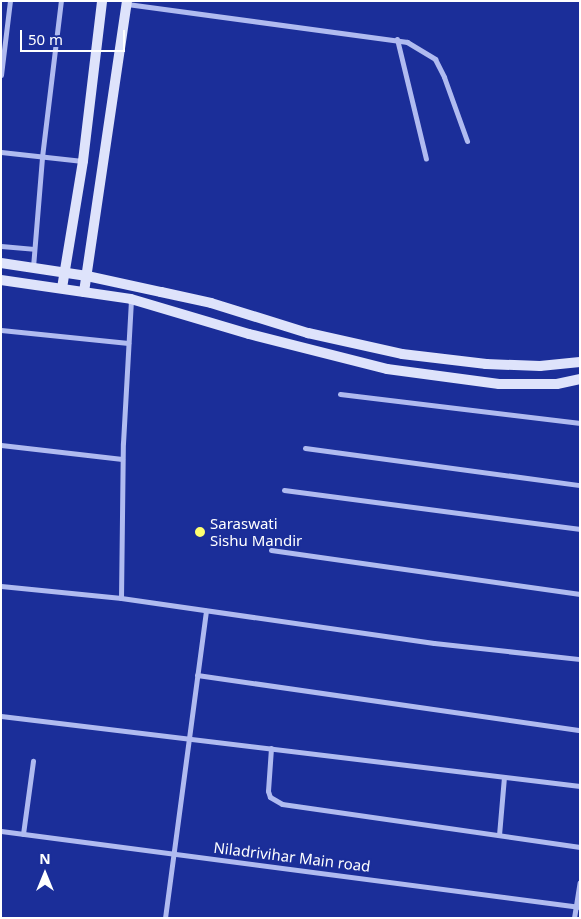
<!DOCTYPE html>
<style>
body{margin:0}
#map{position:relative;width:581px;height:919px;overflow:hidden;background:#1b2e99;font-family:"Noto Sans",sans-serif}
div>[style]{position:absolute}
.street>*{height:5px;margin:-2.5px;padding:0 2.5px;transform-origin:2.5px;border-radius:2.5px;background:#b0bbf0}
.secondary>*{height:10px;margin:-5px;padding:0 5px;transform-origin:5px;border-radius:5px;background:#dee3fb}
.dots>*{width:14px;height:14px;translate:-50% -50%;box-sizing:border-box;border:2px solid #1b2e99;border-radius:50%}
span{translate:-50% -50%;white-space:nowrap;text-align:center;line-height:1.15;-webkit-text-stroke:4px #1b2e99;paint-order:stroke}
.poi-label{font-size:15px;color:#fff}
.left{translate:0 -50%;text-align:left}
.street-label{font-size:15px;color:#fff}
.frame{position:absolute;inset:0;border:2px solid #fff;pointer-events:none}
.north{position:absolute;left:20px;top:849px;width:50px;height:50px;-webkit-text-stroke:4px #1b2e99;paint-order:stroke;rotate:0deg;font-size:14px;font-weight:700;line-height:20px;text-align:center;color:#fff}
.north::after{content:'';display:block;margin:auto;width:18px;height:22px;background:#fff;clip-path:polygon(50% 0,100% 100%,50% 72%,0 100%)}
.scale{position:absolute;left:20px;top:30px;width:105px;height:22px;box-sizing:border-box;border:2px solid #fff;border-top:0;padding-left:6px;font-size:15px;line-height:18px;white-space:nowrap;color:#fff;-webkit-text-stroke:4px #1b2e99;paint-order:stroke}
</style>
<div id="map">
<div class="street">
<i style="left:127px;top:4px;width:283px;rotate:7.7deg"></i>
<i style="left:407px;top:42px;width:33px;rotate:31deg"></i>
<i style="left:435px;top:59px;width:20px;rotate:63deg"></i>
<i style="left:444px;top:77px;width:68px;rotate:70.2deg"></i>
<i style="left:397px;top:39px;width:123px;rotate:76.4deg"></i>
<i style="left:1px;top:75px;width:75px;rotate:-83.1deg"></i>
<i style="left:1px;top:152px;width:82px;rotate:6.3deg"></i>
<i style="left:1px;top:246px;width:33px;rotate:5deg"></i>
<i style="left:33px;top:267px;width:110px;rotate:-85.3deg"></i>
<i style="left:42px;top:157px;width:157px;rotate:-83.1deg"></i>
<i style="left:1px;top:330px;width:128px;rotate:5.8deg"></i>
<i style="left:340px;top:394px;width:242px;rotate:6.9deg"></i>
<i style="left:1px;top:445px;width:122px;rotate:6.6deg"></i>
<i style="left:305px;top:448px;width:277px;rotate:7.7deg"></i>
<i style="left:284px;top:490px;width:299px;rotate:7.5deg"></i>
<i style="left:271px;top:550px;width:312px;rotate:8.1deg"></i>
<i style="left:1px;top:586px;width:121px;rotate:5.7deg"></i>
<i style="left:121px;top:598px;width:316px;rotate:8.2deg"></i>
<i style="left:434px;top:643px;width:147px;rotate:6.3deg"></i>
<i style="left:121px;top:598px;width:155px;rotate:-89.3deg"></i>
<i style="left:123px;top:443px;width:143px;rotate:-86.8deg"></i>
<i style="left:197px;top:675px;width:387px;rotate:8.2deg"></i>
<i style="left:1px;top:716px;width:583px;rotate:6.89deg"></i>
<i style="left:271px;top:748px;width:43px;rotate:94deg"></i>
<i style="left:268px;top:791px;width:6px;rotate:72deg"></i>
<i style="left:270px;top:797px;width:14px;rotate:30deg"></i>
<i style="left:282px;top:804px;width:301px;rotate:8.2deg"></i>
<i style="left:1px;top:831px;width:584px;rotate:7.48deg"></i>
<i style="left:23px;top:834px;width:74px;rotate:-82.2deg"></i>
<i style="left:499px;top:835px;width:58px;rotate:-85.1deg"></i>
<i style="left:165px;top:918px;width:310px;rotate:-82.4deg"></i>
<i style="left:574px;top:918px;width:36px;rotate:-81deg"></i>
</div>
<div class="secondary">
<i style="left:1px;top:263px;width:87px;rotate:8.6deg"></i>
<i style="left:87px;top:276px;width:76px;rotate:12.2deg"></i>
<i style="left:161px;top:292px;width:51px;rotate:12.4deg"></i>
<i style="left:211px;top:303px;width:102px;rotate:17.2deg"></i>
<i style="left:308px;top:333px;width:96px;rotate:12.6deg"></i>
<i style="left:402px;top:354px;width:85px;rotate:6.8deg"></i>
<i style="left:486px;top:364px;width:54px;rotate:2.1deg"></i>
<i style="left:540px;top:366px;width:40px;rotate:-5.7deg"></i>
<i style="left:1px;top:280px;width:131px;rotate:8.3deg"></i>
<i style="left:131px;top:299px;width:123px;rotate:16.5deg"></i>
<i style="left:249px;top:334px;width:142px;rotate:14.2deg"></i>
<i style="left:387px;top:369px;width:113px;rotate:7.6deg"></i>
<i style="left:499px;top:384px;width:58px"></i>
<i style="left:557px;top:384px;width:24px;rotate:-12deg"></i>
<i style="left:62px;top:288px;width:129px;rotate:-80.6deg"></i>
<i style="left:83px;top:161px;width:161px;rotate:-83.2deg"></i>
<i style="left:84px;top:292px;width:294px;rotate:-81.6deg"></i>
</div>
<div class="dots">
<i style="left:200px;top:532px;background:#ffff70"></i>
</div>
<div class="poi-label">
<span class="left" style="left:210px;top:532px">Saraswati<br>Sishu Mandir</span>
</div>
<div class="street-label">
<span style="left:292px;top:857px;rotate:7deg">Niladrivihar Main road</span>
</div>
<div class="frame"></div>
<div class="north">N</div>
<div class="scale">50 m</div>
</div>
